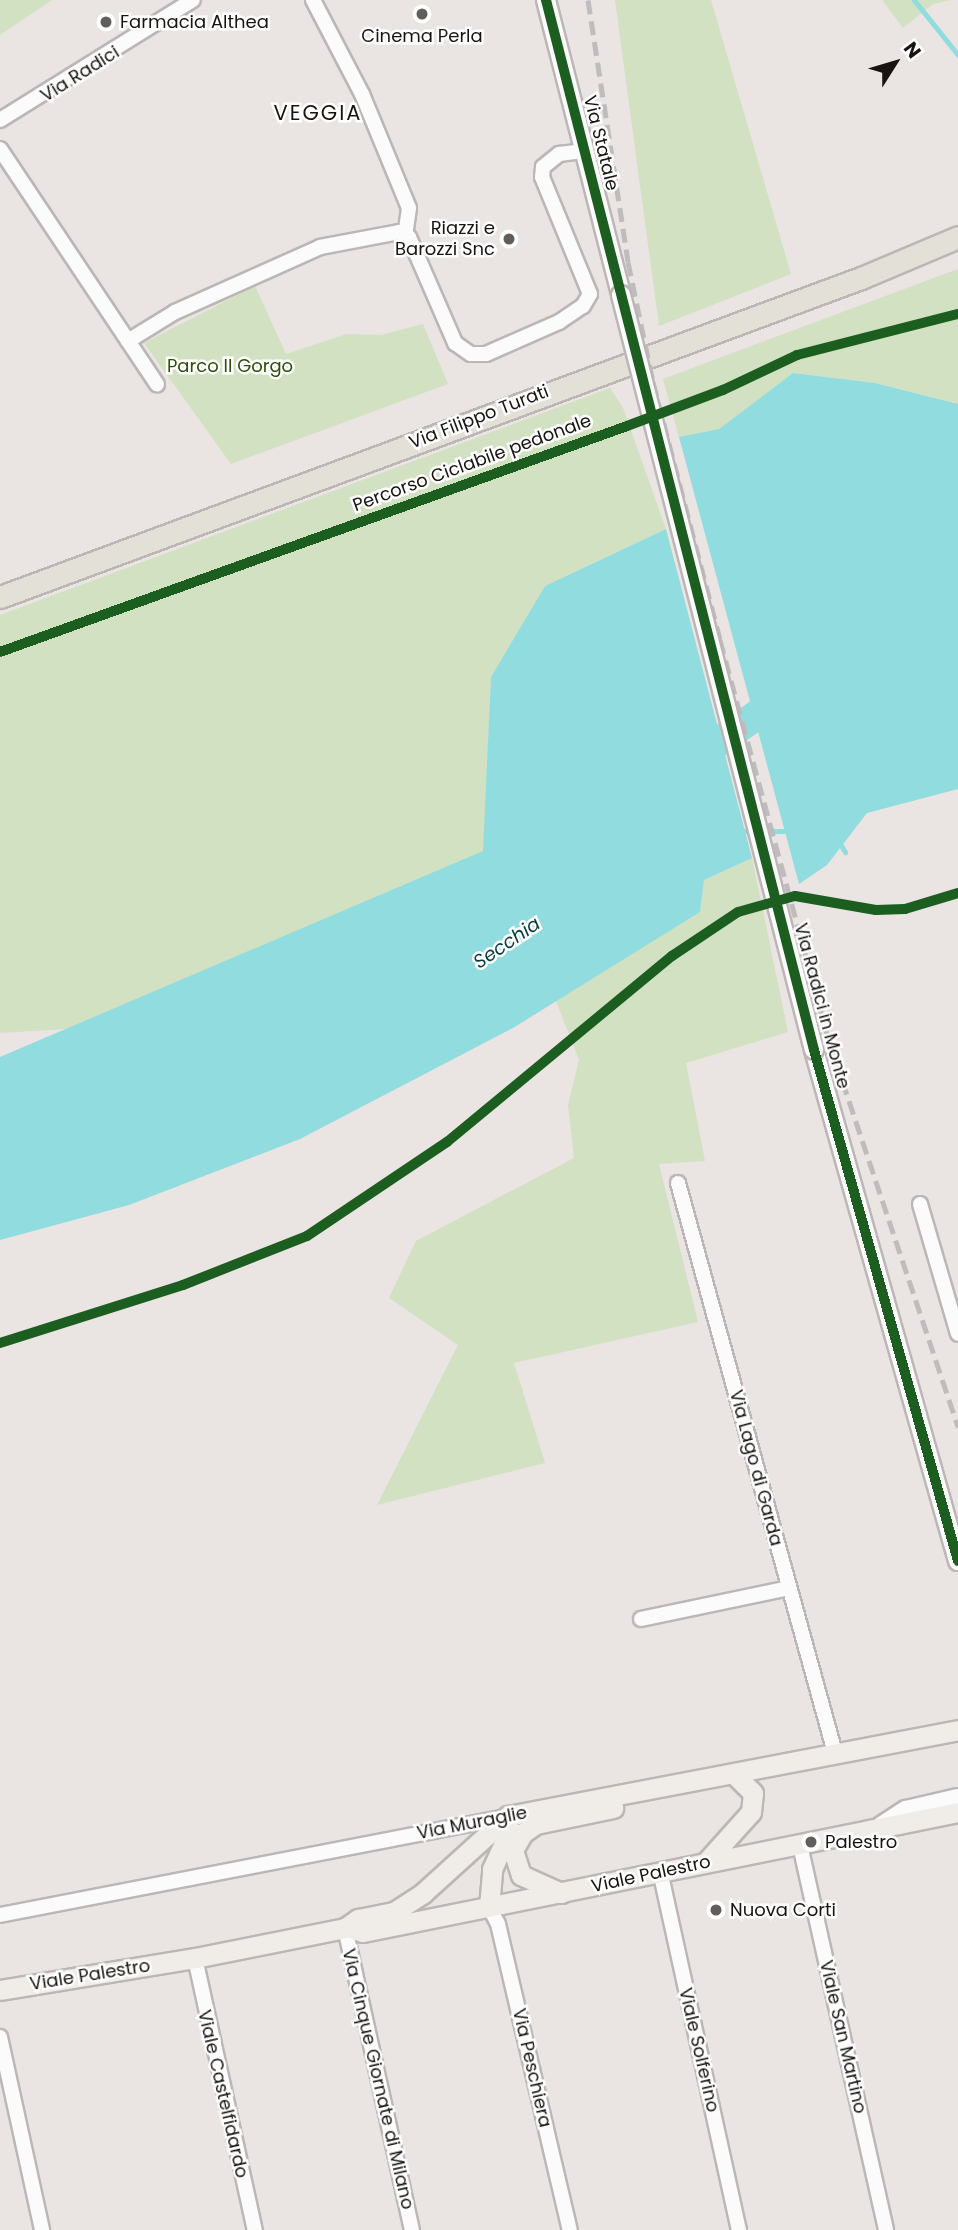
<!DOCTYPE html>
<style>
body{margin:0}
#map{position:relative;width:958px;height:2230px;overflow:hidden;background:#eae4e2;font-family:Poppins,sans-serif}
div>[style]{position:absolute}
.green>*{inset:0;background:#d1e1c2}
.water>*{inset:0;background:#91dcde}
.stream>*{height:5px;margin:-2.5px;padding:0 2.5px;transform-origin:2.5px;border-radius:2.5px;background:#91dcde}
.river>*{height:30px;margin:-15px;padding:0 15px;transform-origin:15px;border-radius:15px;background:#91dcde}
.roads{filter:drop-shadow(2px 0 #bcb7b6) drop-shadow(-2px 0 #bcb7b6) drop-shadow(0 2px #bcb7b6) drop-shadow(0 -2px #bcb7b6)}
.minor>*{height:14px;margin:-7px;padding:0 7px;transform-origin:7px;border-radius:7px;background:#fcfbfb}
.tertiary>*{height:18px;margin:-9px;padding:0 9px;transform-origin:9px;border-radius:9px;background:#fcfbfb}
.secondary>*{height:19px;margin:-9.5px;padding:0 9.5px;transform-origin:9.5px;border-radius:9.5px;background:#f0ede9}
.primary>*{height:21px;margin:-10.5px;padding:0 10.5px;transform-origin:10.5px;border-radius:10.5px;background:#e3e0d7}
.rail>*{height:5px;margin-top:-2.5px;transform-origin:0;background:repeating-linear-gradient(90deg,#bebcbc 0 14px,transparent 0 21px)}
.bridges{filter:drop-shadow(2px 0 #bcb7b6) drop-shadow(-2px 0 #bcb7b6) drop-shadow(0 2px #bcb7b6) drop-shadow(0 -2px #bcb7b6)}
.tertiary-bridge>*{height:18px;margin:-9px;padding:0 9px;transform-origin:9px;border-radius:9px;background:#fcfbfb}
.cycleway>*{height:10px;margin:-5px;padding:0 5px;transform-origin:5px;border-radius:5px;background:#1b5e20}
.dots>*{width:19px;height:19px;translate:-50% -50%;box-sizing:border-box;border:4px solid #fff;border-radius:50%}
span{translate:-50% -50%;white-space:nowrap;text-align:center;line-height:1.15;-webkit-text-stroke:5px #fff;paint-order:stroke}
.poi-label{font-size:18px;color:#171412}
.left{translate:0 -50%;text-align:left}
.right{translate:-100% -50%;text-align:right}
.street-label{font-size:18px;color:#171412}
.park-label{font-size:18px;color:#2a4f06}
.water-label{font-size:19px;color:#083d3f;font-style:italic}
.quarter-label{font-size:21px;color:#171412;letter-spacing:2px}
.north{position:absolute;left:860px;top:28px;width:70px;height:70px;-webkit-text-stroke:5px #fff;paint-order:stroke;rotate:53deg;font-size:19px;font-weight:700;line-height:28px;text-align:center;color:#171412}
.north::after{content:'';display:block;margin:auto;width:24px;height:32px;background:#171412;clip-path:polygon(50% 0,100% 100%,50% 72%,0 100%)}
</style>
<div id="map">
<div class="green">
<i style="clip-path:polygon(0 0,52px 0,0 35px)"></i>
<i style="clip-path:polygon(615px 0,711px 0,791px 274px,659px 326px)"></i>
<i style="clip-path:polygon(882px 0,951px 0,933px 4px,903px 28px)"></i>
<i style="clip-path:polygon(958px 269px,958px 404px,875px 383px,793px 373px,719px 429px,679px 437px,663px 379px)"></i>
<i style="clip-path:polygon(255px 286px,286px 354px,347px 334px,381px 335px,423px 324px,448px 384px,231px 464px,144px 343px)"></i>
<i style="clip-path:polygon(610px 388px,623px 408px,666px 529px,545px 586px,491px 677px,484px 851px,67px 1029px,0 1033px,0 615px)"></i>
<i style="clip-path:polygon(752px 858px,788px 1032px,686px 1063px,705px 1161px,659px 1164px,698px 1322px,514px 1363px,545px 1463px,377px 1505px,458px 1345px,389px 1298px,416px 1241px,574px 1158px,568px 1105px,579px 1060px,556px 1001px,700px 912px,704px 880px)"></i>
</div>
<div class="water">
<i style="clip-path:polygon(793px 373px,875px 383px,958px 404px,958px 789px,867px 813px,827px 865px,799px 884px,679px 437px,719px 429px)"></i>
<i style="clip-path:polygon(666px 529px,752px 858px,704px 880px,700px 912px,513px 1028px,300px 1139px,129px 1205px,0 1240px,0 1057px,483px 851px,491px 677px,545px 586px)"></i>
</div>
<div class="stream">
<i style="left:914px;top:0;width:70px;rotate:51.3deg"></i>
<i style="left:740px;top:831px;width:49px"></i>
<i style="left:839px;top:842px;width:12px;rotate:59deg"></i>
</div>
<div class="river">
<i style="left:700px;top:771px;width:26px;rotate:-65deg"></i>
<i style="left:711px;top:747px;width:93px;rotate:-34.9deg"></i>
</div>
<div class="roads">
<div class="minor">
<i style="left:313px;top:0;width:106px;rotate:62.5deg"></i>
<i style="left:362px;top:94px;width:123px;rotate:67.6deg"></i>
<i style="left:409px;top:208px;width:27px;rotate:98deg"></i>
<i style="left:0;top:120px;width:227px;rotate:-31.9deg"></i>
<i style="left:0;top:149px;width:283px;rotate:56.3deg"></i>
<i style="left:128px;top:341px;width:55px;rotate:-31.7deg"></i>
<i style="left:175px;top:312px;width:159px;rotate:-24.1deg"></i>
<i style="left:320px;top:247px;width:80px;rotate:-10.8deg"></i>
<i style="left:399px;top:232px;width:11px;rotate:27deg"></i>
<i style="left:409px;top:237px;width:116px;rotate:66.5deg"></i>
<i style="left:455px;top:343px;width:19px;rotate:35deg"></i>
<i style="left:471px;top:354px;width:15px"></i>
<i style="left:486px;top:354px;width:80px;rotate:-23.7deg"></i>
<i style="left:559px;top:322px;width:29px;rotate:-34deg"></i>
<i style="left:583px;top:306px;width:14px;rotate:-60deg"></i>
<i style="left:590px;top:294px;width:126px;rotate:-112.3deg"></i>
<i style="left:542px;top:177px;width:10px;rotate:-84deg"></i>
<i style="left:543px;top:167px;width:21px;rotate:-39deg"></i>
<i style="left:559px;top:154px;width:26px;rotate:-7deg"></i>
<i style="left:678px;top:1183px;width:591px;rotate:74.6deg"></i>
<i style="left:920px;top:1204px;width:135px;rotate:73.7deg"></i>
<i style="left:641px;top:1619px;width:151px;rotate:-11.8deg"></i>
<i style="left:800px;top:1845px;width:394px;rotate:77.4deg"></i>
<i style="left:660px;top:1871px;width:368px;rotate:77.6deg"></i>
<i style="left:489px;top:1907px;width:19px;rotate:62deg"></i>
<i style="left:498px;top:1924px;width:314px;rotate:76.8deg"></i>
<i style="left:0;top:1915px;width:515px;rotate:-10.96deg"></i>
<i style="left:345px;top:1928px;width:309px;rotate:77.5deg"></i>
<i style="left:195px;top:1958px;width:279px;rotate:77.6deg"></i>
<i style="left:0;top:2037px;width:198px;rotate:77.7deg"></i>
</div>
<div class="tertiary">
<i style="left:546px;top:0;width:304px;rotate:75.7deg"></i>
<i style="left:814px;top:1050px;width:531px;rotate:74.26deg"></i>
<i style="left:881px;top:1826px;width:30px;rotate:-33deg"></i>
<i style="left:906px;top:1810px;width:53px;rotate:-13deg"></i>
</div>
<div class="secondary">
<i style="left:706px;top:1862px;width:67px;rotate:-48deg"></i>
<i style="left:751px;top:1812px;width:19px;rotate:-84deg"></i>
<i style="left:753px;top:1793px;width:27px;rotate:-135deg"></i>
<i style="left:561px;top:1893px;width:44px;rotate:-155.8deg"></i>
<i style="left:521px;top:1875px;width:26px;rotate:-108deg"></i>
<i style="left:513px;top:1850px;width:20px;rotate:-60deg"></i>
<i style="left:523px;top:1833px;width:16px;rotate:-35deg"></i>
<i style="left:536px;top:1824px;width:79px;rotate:-11.7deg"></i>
<i style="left:489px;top:1907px;width:38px;rotate:-85deg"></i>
<i style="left:492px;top:1869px;width:43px;rotate:-65.2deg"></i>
<i style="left:353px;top:1929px;width:10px;rotate:17deg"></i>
<i style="left:363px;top:1932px;width:607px;rotate:-11.4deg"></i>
<i style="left:0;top:1990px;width:198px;rotate:-9.3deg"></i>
<i style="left:195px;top:1958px;width:153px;rotate:-11.3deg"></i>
<i style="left:345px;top:1928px;width:16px;rotate:-35deg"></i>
<i style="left:358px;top:1919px;width:37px;rotate:-11deg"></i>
<i style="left:394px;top:1912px;width:35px;rotate:-33deg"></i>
<i style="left:423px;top:1893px;width:115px;rotate:-42.2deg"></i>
<i style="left:508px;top:1816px;width:458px;rotate:-10.8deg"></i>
</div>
<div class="primary">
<i style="left:0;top:597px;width:918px;rotate:-20.33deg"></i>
<i style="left:861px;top:278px;width:105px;rotate:-22.9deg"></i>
</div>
</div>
<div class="rail">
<i style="left:588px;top:0;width:265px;rotate:81.3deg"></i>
<i style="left:628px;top:262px;width:123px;rotate:78.2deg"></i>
<i style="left:653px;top:382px;width:267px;rotate:75.4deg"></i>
<i style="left:720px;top:640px;width:416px;rotate:74.8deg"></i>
<i style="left:829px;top:1041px;width:407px;rotate:71.5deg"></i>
</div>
<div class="bridges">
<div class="tertiary-bridge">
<i style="left:621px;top:295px;width:779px;rotate:75.66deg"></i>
</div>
</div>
<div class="cycleway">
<i style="left:546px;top:0;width:1084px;rotate:75.68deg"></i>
<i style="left:814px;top:1050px;width:531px;rotate:74.26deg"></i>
<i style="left:0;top:652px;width:666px;rotate:-19.82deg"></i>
<i style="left:627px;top:426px;width:103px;rotate:-20.6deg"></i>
<i style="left:723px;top:390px;width:82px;rotate:-25.3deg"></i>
<i style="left:797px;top:355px;width:166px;rotate:-14.3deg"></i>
<i style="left:0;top:1343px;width:192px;rotate:-17.6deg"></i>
<i style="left:183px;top:1285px;width:133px;rotate:-21.6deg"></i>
<i style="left:307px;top:1236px;width:169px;rotate:-33.9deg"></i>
<i style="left:447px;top:1142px;width:292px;rotate:-39.6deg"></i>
<i style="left:672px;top:956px;width:79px;rotate:-33.7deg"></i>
<i style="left:738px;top:912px;width:59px;rotate:-15.7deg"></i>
<i style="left:795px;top:896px;width:82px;rotate:9.8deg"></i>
<i style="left:876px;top:910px;width:29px;rotate:-2deg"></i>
<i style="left:905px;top:909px;width:55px;rotate:-16.8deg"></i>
</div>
<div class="dots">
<i style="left:422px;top:14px;background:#615d5b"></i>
<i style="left:106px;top:22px;background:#615d5b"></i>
<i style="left:509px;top:239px;background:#615d5b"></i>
<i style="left:811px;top:1842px;background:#615d5b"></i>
<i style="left:716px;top:1910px;background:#615d5b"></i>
</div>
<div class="poi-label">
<span class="left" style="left:120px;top:22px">Farmacia Althea</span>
<span style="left:422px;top:36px">Cinema Perla</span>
<span class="right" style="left:495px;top:239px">Riazzi e<br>Barozzi Snc</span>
<span class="left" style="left:825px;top:1842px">Palestro</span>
<span class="left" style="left:730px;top:1910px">Nuova Corti</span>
</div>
<div class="street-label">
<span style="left:80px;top:74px;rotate:-32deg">Via Radici</span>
<span style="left:601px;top:143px;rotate:76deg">Via Statale</span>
<span style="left:479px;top:417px;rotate:-21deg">Via Filippo Turati</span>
<span style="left:472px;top:463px;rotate:-20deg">Percorso Ciclabile pedonale</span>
<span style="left:822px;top:1006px;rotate:75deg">Via Radici in Monte</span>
<span style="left:756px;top:1468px;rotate:75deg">Via Lago di Garda</span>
<span style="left:472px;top:1823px;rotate:-11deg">Via Muraglie</span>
<span style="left:651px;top:1874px;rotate:-12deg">Viale Palestro</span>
<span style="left:90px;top:1975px;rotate:-9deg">Viale Palestro</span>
<span style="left:843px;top:2037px;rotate:77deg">Viale San Martino</span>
<span style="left:699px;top:2050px;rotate:77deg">Viale Solferino</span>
<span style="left:532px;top:2068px;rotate:77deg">Via Peschiera</span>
<span style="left:378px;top:2079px;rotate:77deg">Via Cinque Giornate di Milano</span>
<span style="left:223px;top:2094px;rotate:77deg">Viale Castelfidardo</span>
</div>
<div class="park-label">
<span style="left:230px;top:366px">Parco Il Gorgo</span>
</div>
<div class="water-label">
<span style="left:507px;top:943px;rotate:-34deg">Secchia</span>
</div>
<div class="quarter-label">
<span style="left:318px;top:113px">VEGGIA</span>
</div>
<div class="north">N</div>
</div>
